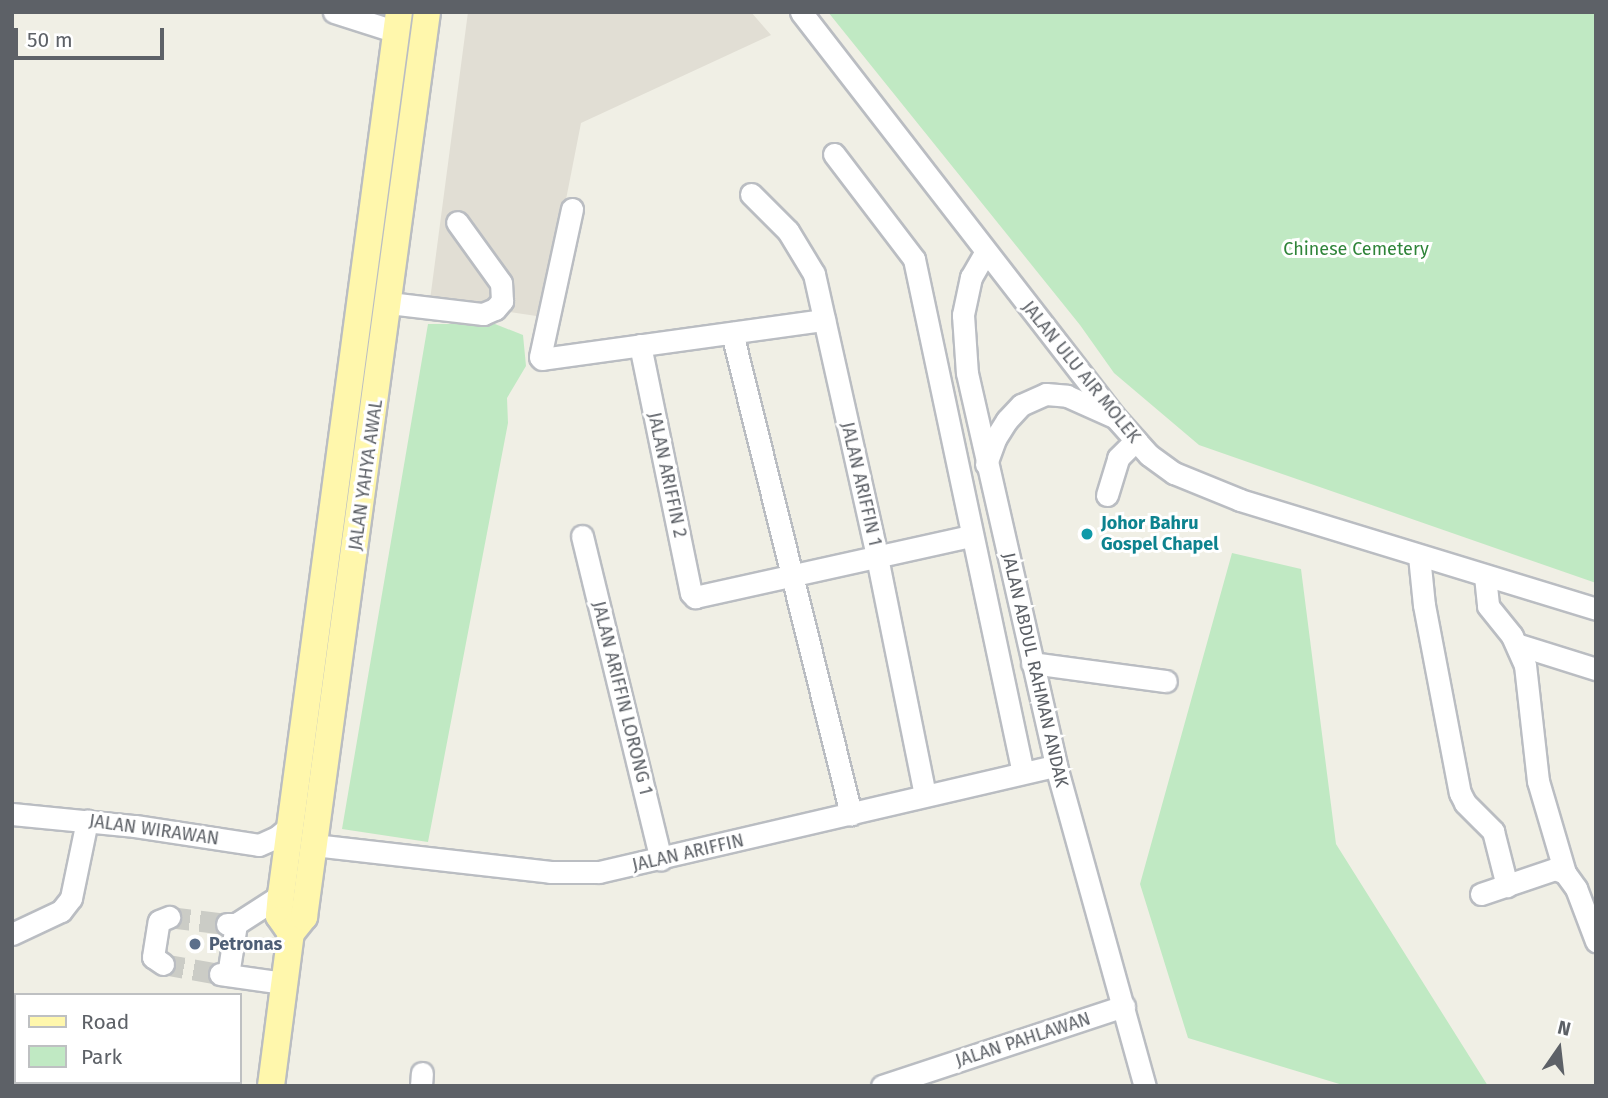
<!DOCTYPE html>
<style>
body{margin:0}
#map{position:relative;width:1608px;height:1098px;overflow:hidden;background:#f0efe5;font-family:"Fira Sans",sans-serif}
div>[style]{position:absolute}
.education>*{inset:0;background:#e1ded4}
.green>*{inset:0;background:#c0e9c3}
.minor-tunnel>*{height:21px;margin-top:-10.5px;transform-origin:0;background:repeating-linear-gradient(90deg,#cbccc6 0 21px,transparent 0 31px)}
.roads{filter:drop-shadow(2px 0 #babdc2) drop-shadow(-2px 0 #babdc2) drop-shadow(0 2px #babdc2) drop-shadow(0 -2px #babdc2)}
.minor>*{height:21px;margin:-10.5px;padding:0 10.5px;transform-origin:10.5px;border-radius:10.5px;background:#fff}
.major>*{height:26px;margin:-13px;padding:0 13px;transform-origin:13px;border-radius:13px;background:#fff7ac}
.dots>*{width:19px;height:19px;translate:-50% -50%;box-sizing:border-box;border:4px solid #fff;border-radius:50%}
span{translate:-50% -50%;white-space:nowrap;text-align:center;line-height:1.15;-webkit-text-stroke:6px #fff;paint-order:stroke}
.park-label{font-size:18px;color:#2f8439}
.street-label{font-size:18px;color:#5d6167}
.culture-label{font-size:18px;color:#0d838f;font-weight:700}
.left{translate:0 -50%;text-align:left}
.service-label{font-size:18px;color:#4e5e75;font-weight:700}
.frame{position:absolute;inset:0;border:14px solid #5d6167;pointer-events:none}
.legend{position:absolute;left:14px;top:993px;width:228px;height:91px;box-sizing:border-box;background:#fff;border:2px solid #bec0c2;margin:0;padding:9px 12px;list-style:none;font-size:21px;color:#5d6167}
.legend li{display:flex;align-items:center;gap:14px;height:35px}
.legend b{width:35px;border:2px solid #bec0c2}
.north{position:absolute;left:1524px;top:1014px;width:70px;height:70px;-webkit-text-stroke:5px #fff;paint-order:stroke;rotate:14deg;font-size:19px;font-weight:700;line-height:28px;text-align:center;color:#5d6167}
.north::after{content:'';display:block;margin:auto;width:24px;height:32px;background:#5d6167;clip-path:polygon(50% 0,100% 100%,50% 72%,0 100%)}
.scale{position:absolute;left:14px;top:28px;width:150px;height:32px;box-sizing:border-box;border:4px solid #5d6167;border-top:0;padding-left:9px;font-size:21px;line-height:24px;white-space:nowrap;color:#5d6167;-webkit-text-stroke:5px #fff;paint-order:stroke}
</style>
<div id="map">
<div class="education">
<i style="clip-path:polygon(468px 12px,751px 12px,771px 35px,581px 123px,543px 317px,430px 300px)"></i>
</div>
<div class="green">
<i style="clip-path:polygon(828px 12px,1596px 12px,1596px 583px,1199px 445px,1114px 373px,1080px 325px)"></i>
<i style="clip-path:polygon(428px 324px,495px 324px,523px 335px,526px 366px,507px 398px,508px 423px,428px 842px,342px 829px)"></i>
<i style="clip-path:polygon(1232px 553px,1301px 569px,1336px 844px,1488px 1086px,1346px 1086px,1188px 1038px,1140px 884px)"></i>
<i style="clip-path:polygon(12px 1033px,16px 1033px,16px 1082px,238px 1082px,238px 1086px,12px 1086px)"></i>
</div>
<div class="minor-tunnel">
<i style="left:169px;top:917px;width:58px;rotate:6.9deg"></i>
<i style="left:163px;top:964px;width:58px;rotate:10deg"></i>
</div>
<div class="roads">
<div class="minor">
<i style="left:334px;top:12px;width:66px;rotate:17.6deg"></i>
<i style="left:801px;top:12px;width:511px;rotate:52.23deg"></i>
<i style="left:1114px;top:416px;width:52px;rotate:48.1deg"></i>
<i style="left:1149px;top:455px;width:31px;rotate:36deg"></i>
<i style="left:1174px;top:473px;width:71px;rotate:22.2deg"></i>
<i style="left:1240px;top:500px;width:372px;rotate:17deg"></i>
<i style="left:834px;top:154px;width:132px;rotate:52.7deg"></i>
<i style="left:914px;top:259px;width:525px;rotate:78.03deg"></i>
<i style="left:751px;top:194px;width:52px;rotate:45deg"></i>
<i style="left:788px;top:231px;width:50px;rotate:58.8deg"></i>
<i style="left:814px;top:274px;width:290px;rotate:77.4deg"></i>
<i style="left:877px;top:557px;width:243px;rotate:78.6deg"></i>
<i style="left:572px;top:209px;width:151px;rotate:102.2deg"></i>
<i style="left:540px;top:357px;width:3px;rotate:45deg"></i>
<i style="left:542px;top:359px;width:285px;rotate:-7.9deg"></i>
<i style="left:985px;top:253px;width:28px;rotate:120deg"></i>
<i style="left:971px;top:277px;width:39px;rotate:102deg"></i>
<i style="left:963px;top:315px;width:58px;rotate:86.1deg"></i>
<i style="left:967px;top:373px;width:403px;rotate:77.2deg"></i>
<i style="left:1056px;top:766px;width:332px;rotate:74.5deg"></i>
<i style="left:389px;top:303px;width:95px;rotate:6.7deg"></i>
<i style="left:483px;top:314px;width:13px;rotate:-23deg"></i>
<i style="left:495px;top:309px;width:11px;rotate:-49deg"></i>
<i style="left:502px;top:301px;width:18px;rotate:-93deg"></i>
<i style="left:501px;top:283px;width:75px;rotate:-125.8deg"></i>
<i style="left:732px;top:333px;width:496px;rotate:76.1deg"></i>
<i style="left:640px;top:345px;width:253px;rotate:78.4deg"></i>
<i style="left:691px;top:593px;width:6px;rotate:45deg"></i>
<i style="left:695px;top:597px;width:283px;rotate:-12.5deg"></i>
<i style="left:986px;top:464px;width:27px;rotate:-70deg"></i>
<i style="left:995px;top:439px;width:22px;rotate:-58deg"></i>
<i style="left:1007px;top:420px;width:21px;rotate:-47deg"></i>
<i style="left:1021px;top:405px;width:27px;rotate:-24deg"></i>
<i style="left:1046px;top:394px;width:21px;rotate:5deg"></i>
<i style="left:1067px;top:396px;width:49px;rotate:24deg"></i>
<i style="left:1107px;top:495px;width:39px;rotate:-73deg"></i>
<i style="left:1118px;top:458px;width:25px;rotate:-45deg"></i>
<i style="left:582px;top:536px;width:333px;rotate:76.3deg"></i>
<i style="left:1419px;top:556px;width:49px;rotate:84.2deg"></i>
<i style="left:1424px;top:605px;width:191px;rotate:79.2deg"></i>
<i style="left:1460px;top:793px;width:11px;rotate:63deg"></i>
<i style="left:1465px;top:803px;width:40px;rotate:45deg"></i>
<i style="left:1493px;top:831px;width:57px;rotate:75.7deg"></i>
<i style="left:1485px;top:576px;width:30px;rotate:84deg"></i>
<i style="left:1488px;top:606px;width:38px;rotate:51deg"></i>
<i style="left:1512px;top:636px;width:32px;rotate:66deg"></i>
<i style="left:1525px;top:665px;width:117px;rotate:83.6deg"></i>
<i style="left:1538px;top:781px;width:96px;rotate:73.6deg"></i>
<i style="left:1516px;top:644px;width:84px;rotate:17.4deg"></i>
<i style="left:1032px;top:663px;width:135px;rotate:7.7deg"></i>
<i style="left:12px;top:814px;width:124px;rotate:5.6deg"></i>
<i style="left:135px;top:826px;width:125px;rotate:8.7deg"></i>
<i style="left:259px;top:845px;width:20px;rotate:-24deg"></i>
<i style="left:277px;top:837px;width:17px;rotate:-40deg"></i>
<i style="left:314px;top:845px;width:238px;rotate:6.5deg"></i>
<i style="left:550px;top:872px;width:49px"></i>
<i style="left:599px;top:872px;width:469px;rotate:-13.1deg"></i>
<i style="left:1481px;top:894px;width:78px;rotate:-18.7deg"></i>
<i style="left:1555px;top:869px;width:11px;rotate:22deg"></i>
<i style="left:1565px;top:873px;width:19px;rotate:54deg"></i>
<i style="left:1576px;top:888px;width:57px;rotate:69.3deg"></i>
<i style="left:227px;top:924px;width:9px"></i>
<i style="left:236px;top:924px;width:54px;rotate:-32.8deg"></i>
<i style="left:12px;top:934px;width:54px;rotate:-25.1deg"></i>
<i style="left:61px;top:911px;width:16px;rotate:-52deg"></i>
<i style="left:71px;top:898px;width:79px;rotate:-78.3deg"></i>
<i style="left:163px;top:964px;width:12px;rotate:-145deg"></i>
<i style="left:153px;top:957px;width:36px;rotate:-81deg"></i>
<i style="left:159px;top:921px;width:11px;rotate:-22deg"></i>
<i style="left:220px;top:974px;width:64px;rotate:8.1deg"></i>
<i style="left:228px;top:975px;width:52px;rotate:-81.1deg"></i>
<i style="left:421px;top:1086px;width:13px;rotate:-86deg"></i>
<i style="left:882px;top:1086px;width:255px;rotate:-18.3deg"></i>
</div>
<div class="major">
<i style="left:291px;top:933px;width:21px;rotate:-125deg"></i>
<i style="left:279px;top:916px;width:21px;rotate:-85deg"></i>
<i style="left:281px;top:895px;width:891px;rotate:-82.39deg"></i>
<i style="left:271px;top:1086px;width:154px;rotate:-82.6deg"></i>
<i style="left:291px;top:933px;width:21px;rotate:-51deg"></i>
<i style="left:304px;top:917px;width:913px;rotate:-82.26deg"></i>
</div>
</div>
<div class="dots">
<i style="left:1087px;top:534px;background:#0f9aa8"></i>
<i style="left:195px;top:944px;background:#5c6f8a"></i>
</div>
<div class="park-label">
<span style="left:1356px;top:249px">Chinese Cemetery</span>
</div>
<div class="street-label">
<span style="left:1081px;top:372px;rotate:51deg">JALAN ULU AIR MOLEK</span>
<span style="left:366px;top:475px;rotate:-82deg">JALAN YAHYA AWAL</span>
<span style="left:667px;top:475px;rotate:78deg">JALAN ARIFFIN 2</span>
<span style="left:861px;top:484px;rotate:77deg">JALAN ARIFFIN 1</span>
<span style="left:1035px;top:670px;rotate:77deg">JALAN ABDUL RAHMAN ANDAK</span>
<span style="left:622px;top:698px;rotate:76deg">JALAN ARIFFIN LORONG 1</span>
<span style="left:154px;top:830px;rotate:8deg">JALAN WIRAWAN</span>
<span style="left:688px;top:853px;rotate:-13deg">JALAN ARIFFIN</span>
<span style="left:1023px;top:1040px;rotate:-18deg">JALAN PAHLAWAN</span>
</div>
<div class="culture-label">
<span class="left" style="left:1101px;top:534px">Johor Bahru<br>Gospel Chapel</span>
</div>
<div class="service-label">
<span class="left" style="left:209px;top:944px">Petronas</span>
</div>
<div class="frame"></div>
<ul class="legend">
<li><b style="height:9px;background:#fff7ac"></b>Road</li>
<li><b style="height:19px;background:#c0e9c3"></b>Park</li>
</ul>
<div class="north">N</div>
<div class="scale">50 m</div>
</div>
